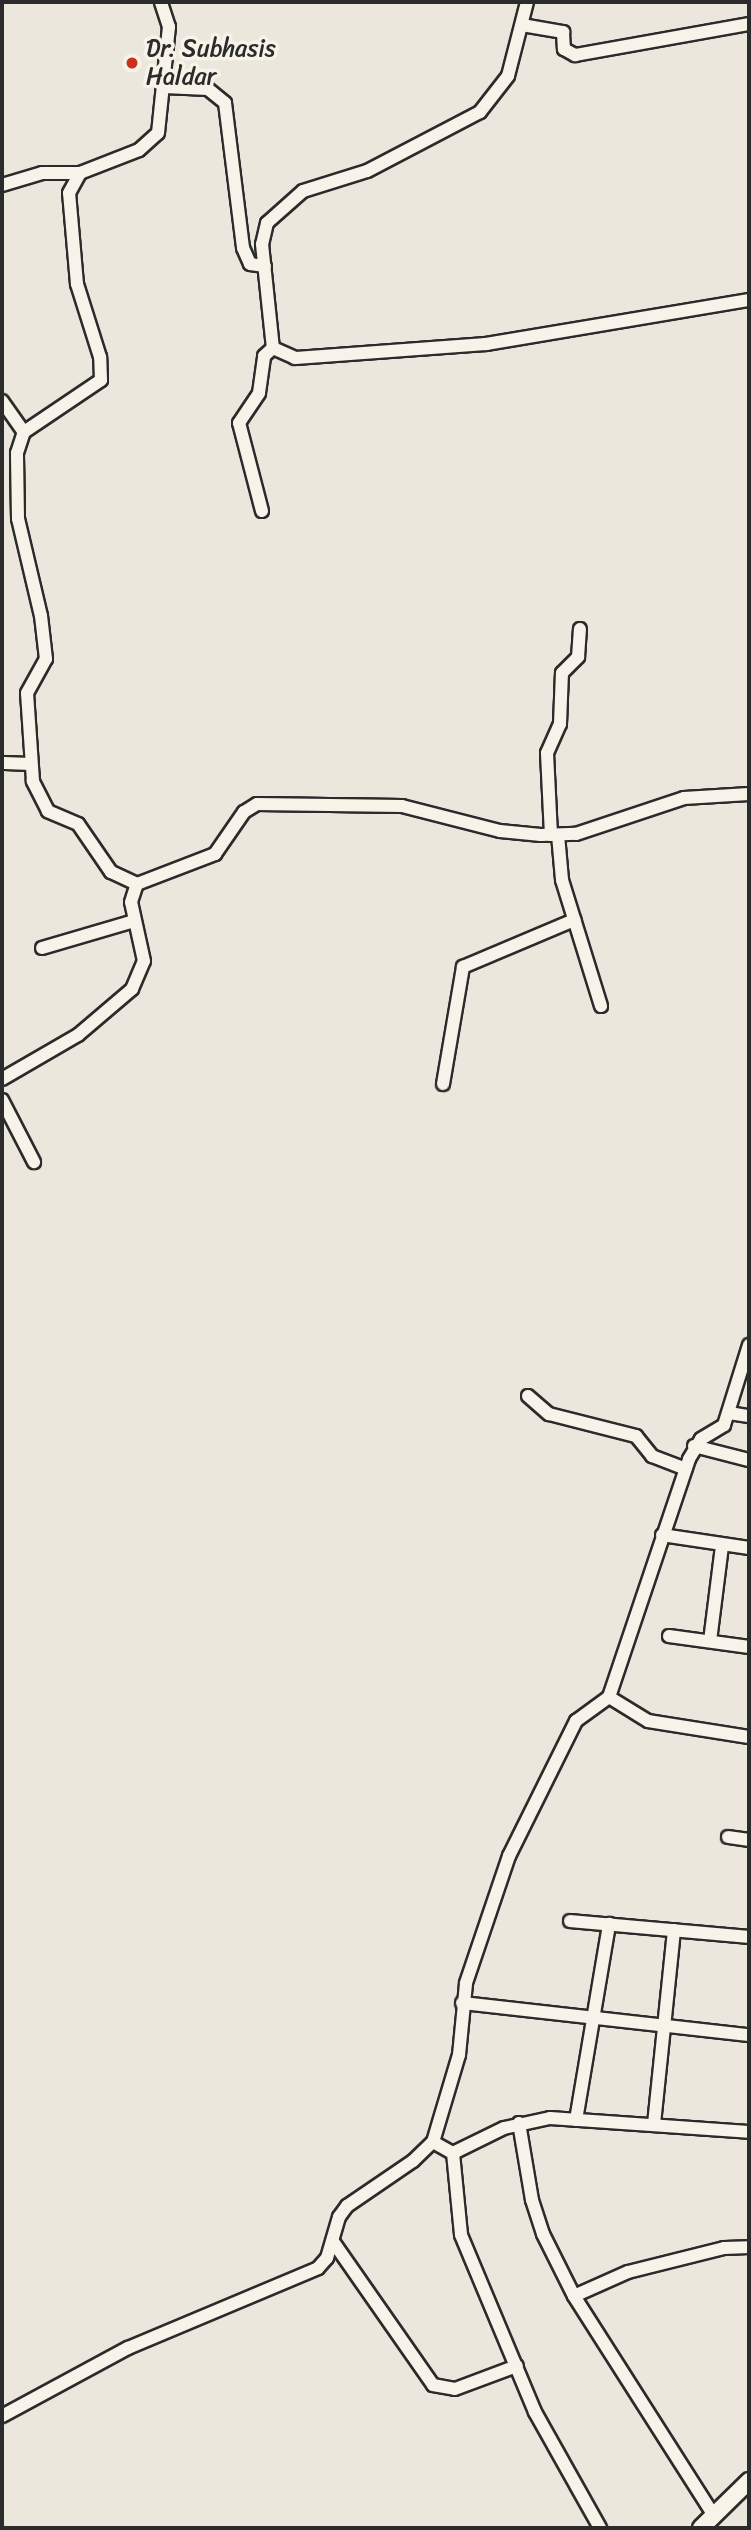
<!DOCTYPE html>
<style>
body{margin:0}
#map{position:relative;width:751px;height:2530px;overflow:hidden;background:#ebe7dd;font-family:Sriracha,sans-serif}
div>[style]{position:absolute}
.roads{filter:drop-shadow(2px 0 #2b2b2b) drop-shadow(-2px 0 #2b2b2b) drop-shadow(0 2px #2b2b2b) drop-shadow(0 -2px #2b2b2b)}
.minor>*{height:12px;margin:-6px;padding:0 6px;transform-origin:6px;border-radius:6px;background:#f7f3e8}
.tertiary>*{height:16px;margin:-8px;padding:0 8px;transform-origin:8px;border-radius:8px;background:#f7f3e8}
.dots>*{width:19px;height:19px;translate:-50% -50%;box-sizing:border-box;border:4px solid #f7f3e8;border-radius:50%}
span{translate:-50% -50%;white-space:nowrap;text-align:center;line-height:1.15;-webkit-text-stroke:7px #f7f3e8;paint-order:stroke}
.poi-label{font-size:24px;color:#2b2b2b}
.left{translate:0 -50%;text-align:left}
.frame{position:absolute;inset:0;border:4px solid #2b2b2b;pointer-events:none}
</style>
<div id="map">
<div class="roads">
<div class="minor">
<i style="left:527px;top:2px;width:76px;rotate:104.4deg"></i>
<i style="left:508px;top:76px;width:46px;rotate:127.9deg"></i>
<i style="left:480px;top:112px;width:127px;rotate:152.4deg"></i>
<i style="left:367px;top:171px;width:67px;rotate:162.6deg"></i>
<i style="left:303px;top:191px;width:48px;rotate:138.4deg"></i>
<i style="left:267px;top:223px;width:22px;rotate:103deg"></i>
<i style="left:262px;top:244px;width:105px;rotate:84deg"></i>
<i style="left:273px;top:348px;width:24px;rotate:24deg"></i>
<i style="left:295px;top:358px;width:192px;rotate:-4.2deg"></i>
<i style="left:486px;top:344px;width:267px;rotate:-9.5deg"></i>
<i style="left:522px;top:25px;width:42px;rotate:9.7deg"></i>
<i style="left:563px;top:32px;width:17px;rotate:87deg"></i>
<i style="left:564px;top:49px;width:13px;rotate:29deg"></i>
<i style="left:575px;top:55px;width:177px;rotate:-10.1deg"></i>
<i style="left:164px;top:87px;width:44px;rotate:2.6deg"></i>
<i style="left:208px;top:89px;width:22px;rotate:39deg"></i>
<i style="left:225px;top:103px;width:146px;rotate:82.9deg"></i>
<i style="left:243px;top:248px;width:17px;rotate:66deg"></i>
<i style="left:250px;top:264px;width:15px;rotate:8deg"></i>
<i style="left:2px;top:185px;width:42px;rotate:-16.7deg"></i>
<i style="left:42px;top:173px;width:38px"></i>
<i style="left:2px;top:401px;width:38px;rotate:55deg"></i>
<i style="left:262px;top:511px;width:91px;rotate:-104.6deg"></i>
<i style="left:239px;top:423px;width:36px;rotate:-56deg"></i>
<i style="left:259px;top:393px;width:37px;rotate:-82deg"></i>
<i style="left:264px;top:356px;width:12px;rotate:-42deg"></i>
<i style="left:2px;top:763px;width:29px;rotate:2deg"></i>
<i style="left:551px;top:835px;width:82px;rotate:-92.8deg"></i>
<i style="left:547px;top:753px;width:32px;rotate:-66deg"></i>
<i style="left:560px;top:724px;width:51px;rotate:-87.8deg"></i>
<i style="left:562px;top:673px;width:23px;rotate:-45deg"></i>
<i style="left:578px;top:657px;width:28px;rotate:-86deg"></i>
<i style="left:558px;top:835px;width:45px;rotate:84.9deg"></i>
<i style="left:562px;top:880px;width:132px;rotate:72.8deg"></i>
<i style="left:137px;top:884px;width:29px;rotate:-155deg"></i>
<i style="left:111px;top:872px;width:58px;rotate:-124.5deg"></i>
<i style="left:78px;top:824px;width:33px;rotate:-157deg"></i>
<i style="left:48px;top:811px;width:34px;rotate:-117deg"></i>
<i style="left:33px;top:781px;width:88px;rotate:-93.9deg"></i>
<i style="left:27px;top:693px;width:39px;rotate:-61deg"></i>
<i style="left:46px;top:659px;width:43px;rotate:-96.6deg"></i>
<i style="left:41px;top:616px;width:100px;rotate:-103.3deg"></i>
<i style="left:18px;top:519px;width:66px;rotate:-90.9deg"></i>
<i style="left:17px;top:453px;width:22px;rotate:-72deg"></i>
<i style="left:24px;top:432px;width:93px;rotate:-34deg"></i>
<i style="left:101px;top:380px;width:23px;rotate:-92deg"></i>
<i style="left:100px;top:357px;width:77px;rotate:-107.5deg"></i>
<i style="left:77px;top:284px;width:91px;rotate:-95deg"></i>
<i style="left:69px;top:193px;width:23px;rotate:-61deg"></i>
<i style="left:80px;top:173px;width:63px;rotate:-21.3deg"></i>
<i style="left:139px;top:150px;width:25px;rotate:-42deg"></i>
<i style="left:158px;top:133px;width:107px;rotate:-84.1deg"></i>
<i style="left:169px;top:27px;width:26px;rotate:-108deg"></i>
<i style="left:42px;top:948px;width:96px;rotate:-16.4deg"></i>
<i style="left:2px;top:1079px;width:88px;rotate:-30.1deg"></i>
<i style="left:78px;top:1035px;width:71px;rotate:-40.4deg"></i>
<i style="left:132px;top:989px;width:30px;rotate:-67deg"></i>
<i style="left:144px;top:961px;width:60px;rotate:-102.4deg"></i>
<i style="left:131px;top:902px;width:19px;rotate:-72deg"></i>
<i style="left:137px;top:884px;width:84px;rotate:-21deg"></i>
<i style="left:215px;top:854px;width:51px;rotate:-55.4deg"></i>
<i style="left:244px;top:812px;width:15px;rotate:-32deg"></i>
<i style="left:257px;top:804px;width:145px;rotate:0.8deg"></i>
<i style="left:402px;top:806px;width:101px;rotate:14.3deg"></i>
<i style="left:500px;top:831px;width:41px;rotate:5.6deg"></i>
<i style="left:541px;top:835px;width:35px;rotate:-2deg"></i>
<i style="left:576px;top:834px;width:114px;rotate:-18.4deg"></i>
<i style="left:684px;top:798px;width:65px;rotate:-3.5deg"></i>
<i style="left:443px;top:1084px;width:119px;rotate:-80.3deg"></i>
<i style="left:463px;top:967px;width:121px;rotate:-22.9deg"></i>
<i style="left:2px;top:1100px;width:70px;rotate:62.7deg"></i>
<i style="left:528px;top:1396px;width:28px;rotate:41deg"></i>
<i style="left:549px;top:1414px;width:90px;rotate:14.2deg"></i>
<i style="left:636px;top:1436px;width:26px;rotate:51deg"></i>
<i style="left:652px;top:1456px;width:36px;rotate:21deg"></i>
<i style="left:729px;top:1413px;width:20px;rotate:9deg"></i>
<i style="left:694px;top:1446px;width:57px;rotate:14.3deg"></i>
<i style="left:662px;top:1535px;width:88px;rotate:8.5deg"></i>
<i style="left:669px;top:1636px;width:81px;rotate:7.8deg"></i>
<i style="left:710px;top:1641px;width:96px;rotate:-82.8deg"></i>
<i style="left:609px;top:1697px;width:46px;rotate:31.6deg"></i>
<i style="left:648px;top:1721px;width:102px;rotate:9deg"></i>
<i style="left:728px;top:1837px;width:21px;rotate:8deg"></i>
<i style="left:570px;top:1921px;width:180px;rotate:5.1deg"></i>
<i style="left:462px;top:2003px;width:289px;rotate:6.4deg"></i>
<i style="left:576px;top:2120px;width:199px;rotate:-80.4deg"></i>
<i style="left:519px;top:2123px;width:78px;rotate:80.4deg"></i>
<i style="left:532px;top:2200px;width:36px;rotate:72deg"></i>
<i style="left:543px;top:2234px;width:69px;rotate:63.4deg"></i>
<i style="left:574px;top:2296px;width:261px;rotate:57.5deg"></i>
<i style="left:654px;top:2124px;width:195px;rotate:-84.1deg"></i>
<i style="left:433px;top:2142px;width:23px;rotate:29deg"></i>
<i style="left:453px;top:2153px;width:57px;rotate:-26.1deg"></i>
<i style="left:504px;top:2128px;width:47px;rotate:-12.3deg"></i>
<i style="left:550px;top:2118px;width:199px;rotate:4deg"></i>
<i style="left:453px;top:2153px;width:82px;rotate:84.4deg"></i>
<i style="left:461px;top:2235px;width:192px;rotate:67.3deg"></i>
<i style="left:535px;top:2412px;width:133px;rotate:60.7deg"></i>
<i style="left:334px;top:2243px;width:173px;rotate:55.1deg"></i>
<i style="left:433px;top:2385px;width:22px;rotate:10deg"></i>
<i style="left:455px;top:2389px;width:66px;rotate:-20.4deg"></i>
<i style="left:574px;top:2296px;width:59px;rotate:-24deg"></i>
<i style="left:628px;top:2272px;width:99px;rotate:-14deg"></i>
<i style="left:724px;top:2248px;width:25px;rotate:-2deg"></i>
<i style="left:2px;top:2416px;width:143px;rotate:-28.4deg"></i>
<i style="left:128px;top:2348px;width:206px;rotate:-22.8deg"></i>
<i style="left:318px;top:2268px;width:13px;rotate:-48deg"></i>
<i style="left:327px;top:2258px;width:43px;rotate:-73.7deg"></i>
<i style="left:339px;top:2217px;width:14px;rotate:-54deg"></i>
<i style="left:347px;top:2206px;width:80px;rotate:-34.3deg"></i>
<i style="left:413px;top:2161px;width:28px;rotate:-44deg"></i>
<i style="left:433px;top:2142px;width:91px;rotate:-73.4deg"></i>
<i style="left:459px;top:2055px;width:72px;rotate:-84.4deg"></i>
<i style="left:466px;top:1983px;width:134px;rotate:-71.3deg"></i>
<i style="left:509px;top:1856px;width:151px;rotate:-63.6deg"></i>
<i style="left:576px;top:1721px;width:41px;rotate:-36deg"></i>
<i style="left:609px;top:1697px;width:251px;rotate:-71.4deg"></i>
<i style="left:689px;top:1459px;width:23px;rotate:-59deg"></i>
<i style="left:701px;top:1439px;width:27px;rotate:-31deg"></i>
<i style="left:724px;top:1425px;width:84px;rotate:-72.6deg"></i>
</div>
<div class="tertiary">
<i style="left:701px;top:2528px;width:67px;rotate:-44.4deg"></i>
</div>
</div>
<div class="dots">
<i style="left:132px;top:63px;background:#c8321e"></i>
</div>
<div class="poi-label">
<span class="left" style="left:146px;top:63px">Dr. Subhasis<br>Haldar</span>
</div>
<div class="frame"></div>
</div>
